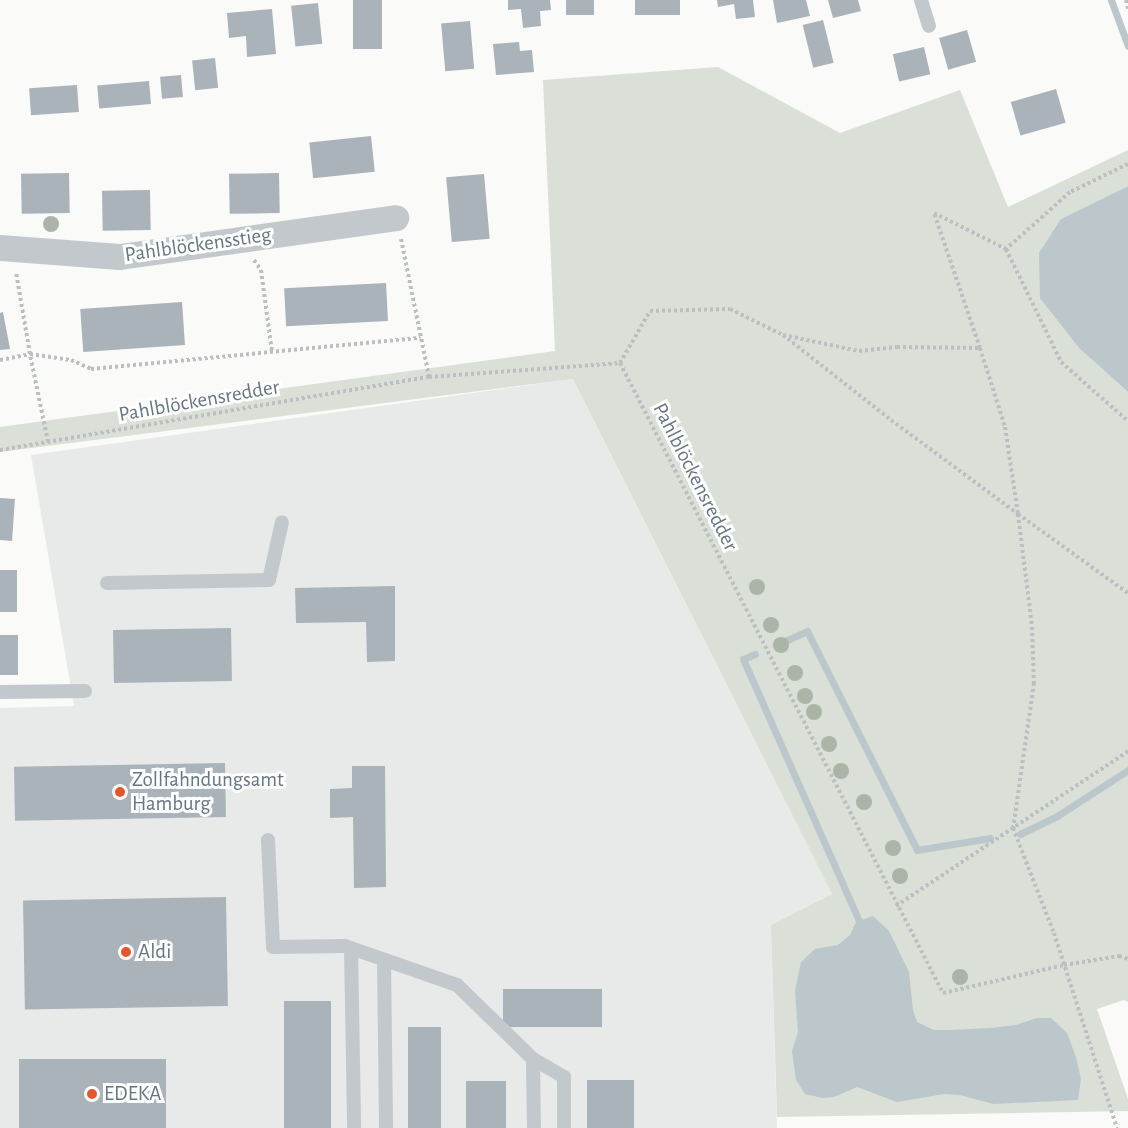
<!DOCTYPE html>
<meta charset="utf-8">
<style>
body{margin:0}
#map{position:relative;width:1128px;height:1128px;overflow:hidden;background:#fafaf8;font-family:"Alegreya Sans",sans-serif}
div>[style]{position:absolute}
.built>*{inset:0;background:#e8e9e9}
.green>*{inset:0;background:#dadfd7}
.water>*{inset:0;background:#bbc7cb}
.stream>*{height:7px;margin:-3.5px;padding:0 3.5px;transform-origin:3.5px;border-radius:3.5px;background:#bbc7cb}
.building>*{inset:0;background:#aab3b9;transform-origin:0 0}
.path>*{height:4px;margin-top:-2px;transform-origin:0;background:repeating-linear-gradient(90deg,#bbbfc2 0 3px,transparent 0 6px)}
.service>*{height:14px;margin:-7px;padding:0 7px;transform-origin:7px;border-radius:7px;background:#c3c8cc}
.minor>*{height:26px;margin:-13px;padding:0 13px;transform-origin:13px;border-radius:13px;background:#c3c8cc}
.trees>*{width:16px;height:16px;margin:-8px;border-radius:50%;background:#aab4a7}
.dots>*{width:16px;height:16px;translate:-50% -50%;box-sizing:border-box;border:3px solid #fff;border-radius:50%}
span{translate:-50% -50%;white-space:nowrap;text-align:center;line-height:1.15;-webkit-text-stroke:6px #fff;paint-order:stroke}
.street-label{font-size:21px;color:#657683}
.poi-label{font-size:21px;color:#657683}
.left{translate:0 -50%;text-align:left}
</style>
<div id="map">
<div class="built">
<i style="clip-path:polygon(573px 379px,832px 894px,771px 925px,777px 1128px,0 1128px,0 708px,74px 706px,31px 455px)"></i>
</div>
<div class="green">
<i style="clip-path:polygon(718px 67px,840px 133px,960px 90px,1008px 207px,1128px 150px,1128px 186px,1061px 219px,1080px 349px,1128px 392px,1128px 1002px,1124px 1000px,1097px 1009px,1128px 1099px,1128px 1111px,777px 1117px,771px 925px,832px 894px,573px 379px,0 452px,0 427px,555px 351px,543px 80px)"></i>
</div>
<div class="water">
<i style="clip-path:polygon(1128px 186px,1128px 392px,1080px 349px,1040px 298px,1039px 253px,1061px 219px)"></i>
<i style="clip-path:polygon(873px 916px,889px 931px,909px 972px,913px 1010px,917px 1022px,934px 1030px,949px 1030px,991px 1028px,1016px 1025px,1037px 1018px,1051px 1018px,1067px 1033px,1076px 1057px,1081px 1079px,1078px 1100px,993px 1104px,960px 1095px,944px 1094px,897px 1102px,857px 1087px,834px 1097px,823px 1098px,805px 1094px,796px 1080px,792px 1051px,798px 1032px,795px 991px,801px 962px,815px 949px,838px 945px,850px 935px,856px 922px)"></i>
</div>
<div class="stream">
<i style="left:1111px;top:0;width:49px;rotate:69.7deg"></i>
<i style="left:776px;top:645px;width:34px;rotate:-24deg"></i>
<i style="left:807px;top:631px;width:245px;rotate:63.3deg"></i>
<i style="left:917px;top:850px;width:74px;rotate:-9.3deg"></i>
<i style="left:755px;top:654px;width:13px;rotate:157deg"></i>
<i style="left:743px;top:659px;width:287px;rotate:66.1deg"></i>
<i style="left:1020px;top:834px;width:41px;rotate:-25.9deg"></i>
<i style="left:1057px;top:816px;width:85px;rotate:-32.9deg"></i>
</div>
<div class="building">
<i style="left:353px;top:0;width:29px;height:49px"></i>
<i style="clip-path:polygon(508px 0,550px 0,551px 10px,540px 11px,541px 26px,523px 28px,521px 9px,508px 10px)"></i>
<i style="left:566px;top:0;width:28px;height:15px"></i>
<i style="left:635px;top:0;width:45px;height:15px"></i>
<i style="clip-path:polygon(717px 0,753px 0,755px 17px,736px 19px,734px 4px,718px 7px)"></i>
<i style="clip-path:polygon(773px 0,806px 0,810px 16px,777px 23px)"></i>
<i style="clip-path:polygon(828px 0,858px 0,861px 11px,833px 18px)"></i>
<i style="left:318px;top:3px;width:41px;height:27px;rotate:84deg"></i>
<i style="clip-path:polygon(272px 9px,276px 54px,247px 57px,246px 36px,229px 38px,227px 13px)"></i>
<i style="left:823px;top:20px;width:44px;height:21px;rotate:76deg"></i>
<i style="left:470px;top:21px;width:48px;height:29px;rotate:85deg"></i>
<i style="left:967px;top:30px;width:33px;height:29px;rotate:74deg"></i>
<i style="clip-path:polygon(519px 42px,520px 51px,532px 50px,534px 72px,496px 75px,493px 44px)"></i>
<i style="left:924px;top:47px;width:28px;height:32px;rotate:77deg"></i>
<i style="left:215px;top:58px;width:30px;height:23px;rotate:84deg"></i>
<i style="left:181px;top:75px;width:22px;height:21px;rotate:85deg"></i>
<i style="left:149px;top:81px;width:23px;height:52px;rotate:85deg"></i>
<i style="left:77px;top:85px;width:27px;height:48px;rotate:86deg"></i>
<i style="left:1056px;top:89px;width:35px;height:47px;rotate:74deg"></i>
<i style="left:371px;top:136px;width:36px;height:62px;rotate:84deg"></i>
<i style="left:69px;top:173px;width:40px;height:48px;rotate:89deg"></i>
<i style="left:279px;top:173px;width:40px;height:50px;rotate:89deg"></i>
<i style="left:484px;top:174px;width:65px;height:38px;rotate:85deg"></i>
<i style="left:150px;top:190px;width:40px;height:48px;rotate:89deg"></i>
<i style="left:386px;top:283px;width:38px;height:102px;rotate:87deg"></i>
<i style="left:182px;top:302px;width:43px;height:102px;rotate:86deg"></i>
<i style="clip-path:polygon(3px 312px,10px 349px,0 350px,0 313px)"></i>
<i style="left:0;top:498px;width:15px;height:42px;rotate:4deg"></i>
<i style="left:0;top:570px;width:17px;height:42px"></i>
<i style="clip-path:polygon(395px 586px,395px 661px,367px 662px,366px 622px,296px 623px,295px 588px)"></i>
<i style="left:231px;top:628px;width:53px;height:118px;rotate:89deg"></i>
<i style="left:0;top:635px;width:18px;height:40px"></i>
<i style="left:225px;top:763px;width:54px;height:211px;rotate:89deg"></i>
<i style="clip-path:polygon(352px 766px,385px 766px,386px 887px,354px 888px,353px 817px,330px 818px,330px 789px,352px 788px)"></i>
<i style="left:226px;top:897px;width:109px;height:203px;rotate:89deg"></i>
<i style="left:503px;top:989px;width:99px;height:38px"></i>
<i style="left:331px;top:1001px;width:127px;height:47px;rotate:90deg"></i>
<i style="left:408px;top:1027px;width:33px;height:101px"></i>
<i style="left:19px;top:1059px;width:147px;height:69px"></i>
<i style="left:587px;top:1080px;width:47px;height:48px"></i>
<i style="left:466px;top:1081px;width:40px;height:47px"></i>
</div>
<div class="path">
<i style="left:1126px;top:0;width:9px;rotate:77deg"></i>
<i style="left:1128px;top:164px;width:64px;rotate:154.2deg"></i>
<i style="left:1070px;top:192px;width:86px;rotate:138.3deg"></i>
<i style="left:1006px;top:249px;width:126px;rotate:64deg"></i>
<i style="left:1061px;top:362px;width:89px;rotate:41.4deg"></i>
<i style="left:401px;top:239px;width:141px;rotate:78.5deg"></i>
<i style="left:254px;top:260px;width:12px;rotate:55deg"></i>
<i style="left:261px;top:270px;width:83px;rotate:82.4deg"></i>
<i style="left:783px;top:335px;width:137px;rotate:38.2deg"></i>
<i style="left:891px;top:420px;width:158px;rotate:36.5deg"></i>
<i style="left:1018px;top:514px;width:114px;rotate:82.9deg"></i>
<i style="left:1032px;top:627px;width:56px;rotate:88deg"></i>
<i style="left:1034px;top:683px;width:147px;rotate:98.2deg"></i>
<i style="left:1013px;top:828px;width:113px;rotate:68.7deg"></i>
<i style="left:1054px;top:933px;width:205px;rotate:72.1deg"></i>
<i style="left:980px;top:348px;width:83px;rotate:72.4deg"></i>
<i style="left:1005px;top:427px;width:88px;rotate:81.5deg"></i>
<i style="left:1018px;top:514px;width:135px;rotate:35.7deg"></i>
<i style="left:0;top:360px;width:31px;rotate:-11deg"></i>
<i style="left:30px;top:354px;width:83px;rotate:-99.7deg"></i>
<i style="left:620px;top:363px;width:708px;rotate:62.86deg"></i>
<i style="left:943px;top:993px;width:124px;rotate:-13deg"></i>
<i style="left:1064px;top:965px;width:56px;rotate:-9.3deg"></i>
<i style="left:1119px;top:956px;width:9px;rotate:18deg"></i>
<i style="left:620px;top:363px;width:60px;rotate:-60deg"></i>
<i style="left:650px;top:311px;width:80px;rotate:-1.4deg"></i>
<i style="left:730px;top:309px;width:59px;rotate:26.1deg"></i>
<i style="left:783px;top:335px;width:78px;rotate:11.9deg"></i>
<i style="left:859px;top:351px;width:38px;rotate:-6deg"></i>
<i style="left:897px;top:347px;width:83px;rotate:0.7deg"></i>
<i style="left:980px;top:348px;width:143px;rotate:-108.8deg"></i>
<i style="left:934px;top:213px;width:80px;rotate:26.6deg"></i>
<i style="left:48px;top:442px;width:90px;rotate:-101.6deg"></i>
<i style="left:30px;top:354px;width:41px;rotate:8.3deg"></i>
<i style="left:71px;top:360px;width:22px;rotate:24deg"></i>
<i style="left:91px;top:369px;width:331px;rotate:-5.4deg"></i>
<i style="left:0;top:450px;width:435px;rotate:-9.7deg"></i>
<i style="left:429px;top:377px;width:192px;rotate:-4.2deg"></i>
<i style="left:896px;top:906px;width:279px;rotate:-33.7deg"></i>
</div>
<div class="service">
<i style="left:921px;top:0;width:27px;rotate:73deg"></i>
<i style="left:107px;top:583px;width:162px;rotate:-1.1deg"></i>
<i style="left:269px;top:580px;width:59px;rotate:-77.4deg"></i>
<i style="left:0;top:692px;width:85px;rotate:-0.7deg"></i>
<i style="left:268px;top:840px;width:107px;rotate:87.3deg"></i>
<i style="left:273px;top:947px;width:72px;rotate:-0.8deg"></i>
<i style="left:345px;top:946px;width:119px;rotate:19.2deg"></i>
<i style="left:457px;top:985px;width:106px;rotate:44.2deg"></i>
<i style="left:533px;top:1059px;width:69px;rotate:89.2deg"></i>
<i style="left:351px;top:948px;width:180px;rotate:89deg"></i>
<i style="left:384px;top:960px;width:168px;rotate:89.3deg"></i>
<i style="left:533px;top:1059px;width:36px;rotate:30deg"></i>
<i style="left:564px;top:1077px;width:51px;rotate:90deg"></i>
</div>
<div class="minor">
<i style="left:0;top:248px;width:120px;rotate:4.3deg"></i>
<i style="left:120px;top:257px;width:279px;rotate:-8deg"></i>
</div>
<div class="trees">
<i style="left:51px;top:224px"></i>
<i style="left:757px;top:587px"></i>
<i style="left:771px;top:625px"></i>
<i style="left:781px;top:645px"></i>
<i style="left:795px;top:673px"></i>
<i style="left:805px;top:696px"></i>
<i style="left:814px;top:712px"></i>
<i style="left:829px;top:744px"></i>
<i style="left:841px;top:771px"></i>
<i style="left:864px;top:802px"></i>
<i style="left:893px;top:848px"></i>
<i style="left:900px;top:876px"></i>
<i style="left:960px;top:977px"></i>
</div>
<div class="dots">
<i style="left:120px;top:792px;background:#e4572e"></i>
<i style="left:126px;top:952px;background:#e4572e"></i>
<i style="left:92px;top:1094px;background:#e4572e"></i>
</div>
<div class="street-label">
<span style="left:198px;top:245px;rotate:-8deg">Pahlblöckensstieg</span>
<span style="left:199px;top:401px;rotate:-10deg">Pahlblöckensredder</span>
<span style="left:695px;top:477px;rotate:63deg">Pahlblöckensredder</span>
</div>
<div class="poi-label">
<span class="left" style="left:132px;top:792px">Zollfahndungsamt<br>Hamburg</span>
<span class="left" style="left:138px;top:952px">Aldi</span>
<span class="left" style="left:104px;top:1094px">EDEKA</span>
</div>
</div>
